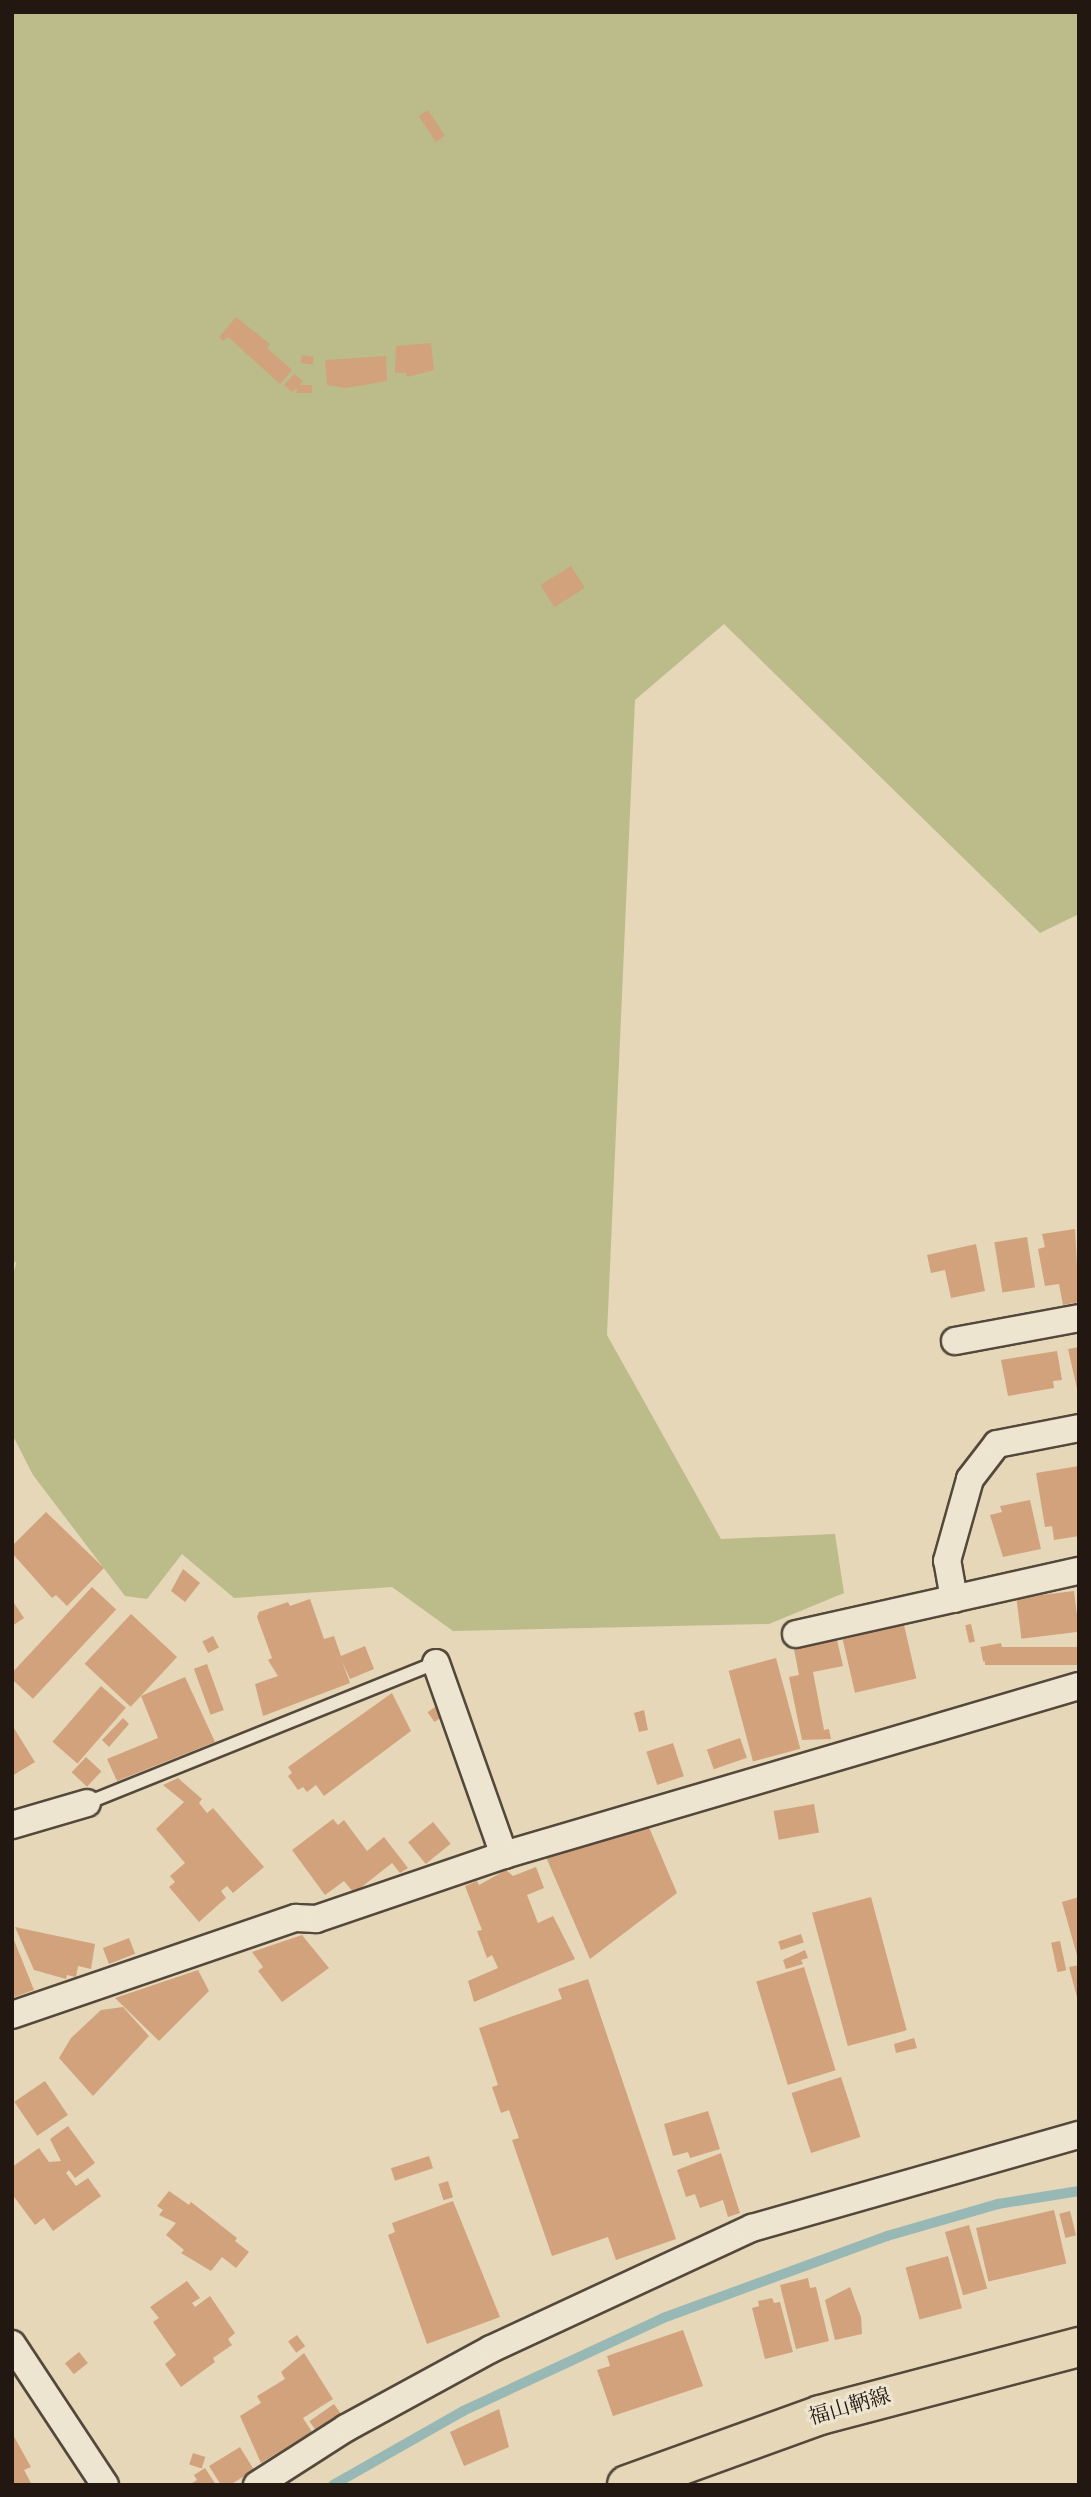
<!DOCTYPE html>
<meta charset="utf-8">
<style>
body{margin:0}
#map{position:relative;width:1091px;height:2497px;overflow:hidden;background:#e5d7b8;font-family:"IM FELL English","Noto Serif JP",serif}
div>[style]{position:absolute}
.green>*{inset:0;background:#bbbc8a}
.stream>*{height:10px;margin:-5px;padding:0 5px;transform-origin:5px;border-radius:5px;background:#97b8b5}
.building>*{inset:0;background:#d2a27c;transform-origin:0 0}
.roads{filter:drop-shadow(2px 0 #54483b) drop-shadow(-2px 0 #54483b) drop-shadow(0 2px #54483b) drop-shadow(0 -2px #54483b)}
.service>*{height:12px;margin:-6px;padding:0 6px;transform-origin:6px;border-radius:6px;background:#eee5d1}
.minor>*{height:26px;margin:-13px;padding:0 13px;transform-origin:13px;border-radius:13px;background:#eee5d1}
.primary>*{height:38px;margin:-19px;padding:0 19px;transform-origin:19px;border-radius:19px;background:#e5d7b8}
span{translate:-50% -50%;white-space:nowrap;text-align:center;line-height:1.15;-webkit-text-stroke:6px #eee5d1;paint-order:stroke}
.street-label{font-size:21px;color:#231811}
.frame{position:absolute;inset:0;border:14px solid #231811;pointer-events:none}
</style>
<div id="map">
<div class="green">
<i style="clip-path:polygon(12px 12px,1079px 12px,1079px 914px,1040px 933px,724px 624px,635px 700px,607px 1335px,721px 1539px,835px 1534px,844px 1593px,769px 1624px,453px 1631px,392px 1587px,234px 1598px,182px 1554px,147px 1599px,125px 1596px,33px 1475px,12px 1434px,12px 1280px,16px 1263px,12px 1259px)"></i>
</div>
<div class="stream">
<i style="left:333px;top:2485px;width:150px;rotate:-29.6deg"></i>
<i style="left:463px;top:2411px;width:221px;rotate:-24.9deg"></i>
<i style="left:663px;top:2318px;width:239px;rotate:-20.1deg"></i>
<i style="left:887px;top:2236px;width:116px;rotate:-16.1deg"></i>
<i style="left:998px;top:2204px;width:82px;rotate:-9.1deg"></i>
</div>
<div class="building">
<i style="left:428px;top:110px;width:31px;height:11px;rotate:57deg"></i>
<i style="clip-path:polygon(236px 317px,270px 344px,267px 348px,292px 370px,280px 384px,228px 337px,223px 341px,219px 337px)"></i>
<i style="clip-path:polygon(431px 343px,434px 370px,407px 377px,406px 373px,395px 373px,396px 346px)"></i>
<i style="left:302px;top:355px;width:12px;height:8px;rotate:9deg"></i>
<i style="clip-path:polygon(386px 356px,387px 381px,346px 388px,327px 385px,325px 360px)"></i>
<i style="clip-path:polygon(294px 374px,303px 381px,299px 385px,312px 385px,312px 393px,296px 393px,297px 388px,292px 392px,284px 385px)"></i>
<i style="left:571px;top:566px;width:26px;height:36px;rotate:58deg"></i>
<i style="clip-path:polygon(1075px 1229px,1079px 1302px,1063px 1305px,1059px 1284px,1045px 1286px,1038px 1249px,1045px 1247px,1042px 1234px)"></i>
<i style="left:1027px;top:1237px;width:51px;height:33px;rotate:81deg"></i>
<i style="clip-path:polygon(976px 1244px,985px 1291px,951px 1298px,945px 1270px,931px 1273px,927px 1255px)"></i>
<i style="clip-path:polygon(1079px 1347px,1079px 1393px,1078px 1393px,1068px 1349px)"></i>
<i style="clip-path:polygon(1057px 1351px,1062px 1380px,1053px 1381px,1054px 1388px,1008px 1396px,1001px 1360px)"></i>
<i style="clip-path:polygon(1079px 1466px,1079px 1536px,1054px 1540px,1052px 1526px,1045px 1527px,1036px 1473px)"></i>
<i style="clip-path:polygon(1030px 1500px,1041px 1549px,1003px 1557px,990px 1515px,1002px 1512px,1000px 1506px)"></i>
<i style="clip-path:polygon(46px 1512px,104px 1568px,67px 1606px,56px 1595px,52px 1598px,12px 1553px,12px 1546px)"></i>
<i style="clip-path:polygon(183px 1569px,200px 1583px,185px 1602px,171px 1591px)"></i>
<i style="left:92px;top:1587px;width:33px;height:122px;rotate:43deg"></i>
<i style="left:1074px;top:1591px;width:41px;height:58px;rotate:83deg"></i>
<i style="clip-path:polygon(310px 1599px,324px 1639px,334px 1636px,341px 1656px,365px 1646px,374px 1669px,350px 1679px,342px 1661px,350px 1683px,263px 1716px,255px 1684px,278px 1676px,268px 1660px,272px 1658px,257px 1617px,259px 1612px,288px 1602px,290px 1606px)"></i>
<i style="clip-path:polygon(12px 1600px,24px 1618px,12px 1626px)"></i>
<i style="left:131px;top:1614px;width:63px;height:68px;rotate:43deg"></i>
<i style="left:971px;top:1624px;width:18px;height:6px;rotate:77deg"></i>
<i style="left:904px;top:1625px;width:55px;height:63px;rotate:77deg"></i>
<i style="left:213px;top:1636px;width:13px;height:12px;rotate:63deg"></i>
<i style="clip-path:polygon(837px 1640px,843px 1666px,813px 1672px,824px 1730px,829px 1729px,831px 1739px,802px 1740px,789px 1677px,799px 1675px,794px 1649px)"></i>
<i style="left:1001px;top:1643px;width:15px;height:21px;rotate:79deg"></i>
<i style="left:1079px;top:1647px;width:18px;height:94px;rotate:90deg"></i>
<i style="left:776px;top:1658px;width:94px;height:49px;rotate:75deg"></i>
<i style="left:207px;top:1664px;width:49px;height:14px;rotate:70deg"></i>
<i style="clip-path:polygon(185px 1677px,215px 1742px,117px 1781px,107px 1759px,158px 1738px,141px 1696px)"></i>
<i style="left:101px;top:1686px;width:33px;height:74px;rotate:41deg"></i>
<i style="clip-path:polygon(392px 1693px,411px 1731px,324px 1796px,316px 1785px,307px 1792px,303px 1787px,298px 1790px,288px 1776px,292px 1773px,288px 1767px)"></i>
<i style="left:435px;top:1707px;width:12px;height:9px;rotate:55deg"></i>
<i style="clip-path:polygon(644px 1710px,648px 1730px,639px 1732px,634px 1713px)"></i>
<i style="clip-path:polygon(123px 1718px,129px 1724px,109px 1747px,102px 1740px)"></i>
<i style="clip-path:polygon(12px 1725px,35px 1762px,12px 1776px)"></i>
<i style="left:740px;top:1738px;width:21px;height:35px;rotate:71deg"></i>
<i style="left:673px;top:1743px;width:35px;height:28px;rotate:72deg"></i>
<i style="left:86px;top:1757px;width:21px;height:21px;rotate:43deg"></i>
<i style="clip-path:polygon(178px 1778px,202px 1799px,199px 1803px,207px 1813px,213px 1808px,264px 1867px,233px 1893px,227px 1886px,221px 1891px,226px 1898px,199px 1922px,169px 1887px,175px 1882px,170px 1876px,185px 1863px,156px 1829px,184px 1802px,163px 1785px)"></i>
<i style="left:814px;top:1804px;width:29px;height:41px;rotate:80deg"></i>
<i style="clip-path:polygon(333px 1819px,338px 1825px,344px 1820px,367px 1851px,384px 1837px,408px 1868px,400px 1873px,392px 1863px,354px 1893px,344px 1881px,325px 1895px,292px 1850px)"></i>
<i style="left:433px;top:1822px;width:28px;height:32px;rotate:51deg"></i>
<i style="clip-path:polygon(648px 1825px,677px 1893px,590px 1959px,546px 1857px)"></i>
<i style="clip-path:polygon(536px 1867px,544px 1888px,527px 1895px,538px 1923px,553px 1916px,575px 1959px,474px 2002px,468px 1981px,498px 1968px,492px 1955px,487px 1958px,477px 1931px,482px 1930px,465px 1886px,477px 1881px,479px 1885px,506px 1870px,513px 1876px)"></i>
<i style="left:871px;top:1897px;width:138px;height:61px;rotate:75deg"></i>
<i style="clip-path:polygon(1079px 1897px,1079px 1958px,1078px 1959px,1062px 1902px)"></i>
<i style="clip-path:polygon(15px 1927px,95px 1944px,91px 1969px,78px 1966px,76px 1977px,67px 1975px,66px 1979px,34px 1970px)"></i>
<i style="left:801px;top:1934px;width:9px;height:24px;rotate:72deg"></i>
<i style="clip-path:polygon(12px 1935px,34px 1990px,12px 1998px)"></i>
<i style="clip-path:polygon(302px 1935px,329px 1968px,282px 2002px,258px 1971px,263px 1967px,252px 1952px)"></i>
<i style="left:129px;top:1938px;width:17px;height:28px;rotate:69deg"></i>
<i style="left:1060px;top:1941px;width:30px;height:9px;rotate:78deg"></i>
<i style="clip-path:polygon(805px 1950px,808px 1958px,801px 1960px,803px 1964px,786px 1969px,783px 1960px)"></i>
<i style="clip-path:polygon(1079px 1965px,1079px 2001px,1078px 2001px,1069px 1967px)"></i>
<i style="left:804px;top:1967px;width:108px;height:50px;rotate:73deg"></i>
<i style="clip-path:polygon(198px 1970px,209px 1991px,159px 2041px,115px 1998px)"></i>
<i style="clip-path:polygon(588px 1979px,676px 2239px,616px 2260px,608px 2237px,552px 2256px,512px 2140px,519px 2138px,509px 2110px,501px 2113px,492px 2087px,498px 2085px,479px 2028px,562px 1999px,558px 1989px)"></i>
<i style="clip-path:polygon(123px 2007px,149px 2036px,93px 2096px,59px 2058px,71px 2038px,101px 2010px)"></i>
<i style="clip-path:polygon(914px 2038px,917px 2048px,896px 2053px,894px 2044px)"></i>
<i style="left:841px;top:2077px;width:63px;height:52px;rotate:72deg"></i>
<i style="left:45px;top:2081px;width:41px;height:37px;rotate:56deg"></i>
<i style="clip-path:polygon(708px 2111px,720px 2149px,690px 2158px,688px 2152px,673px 2156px,664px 2124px)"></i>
<i style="clip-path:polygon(68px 2126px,95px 2163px,75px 2178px,69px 2170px,66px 2173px,76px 2186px,88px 2178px,101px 2196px,53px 2231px,44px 2218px,35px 2225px,12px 2194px,12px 2167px,39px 2148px,49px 2162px,61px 2161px,50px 2139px)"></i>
<i style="clip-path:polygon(721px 2153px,740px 2213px,728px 2217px,723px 2200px,700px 2208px,695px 2194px,686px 2197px,677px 2170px)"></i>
<i style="left:429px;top:2156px;width:13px;height:40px;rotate:72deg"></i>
<i style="left:448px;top:2181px;width:17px;height:10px;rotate:73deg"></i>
<i style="clip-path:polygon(169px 2191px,189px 2205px,191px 2202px,237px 2238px,235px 2241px,249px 2252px,236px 2268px,222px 2257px,211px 2271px,181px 2253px,184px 2250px,166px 2235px,176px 2223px,159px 2215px,163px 2210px,157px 2206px)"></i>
<i style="clip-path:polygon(453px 2201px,500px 2317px,427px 2344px,388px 2235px,395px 2232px,392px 2223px)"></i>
<i style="left:1054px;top:2210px;width:55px;height:80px;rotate:77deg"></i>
<i style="left:1070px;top:2211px;width:25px;height:11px;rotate:76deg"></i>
<i style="left:969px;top:2225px;width:66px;height:25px;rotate:74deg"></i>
<i style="left:948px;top:2256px;width:54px;height:44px;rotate:75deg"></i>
<i style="clip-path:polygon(808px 2278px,810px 2288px,816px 2287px,829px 2341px,796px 2349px,780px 2285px)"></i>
<i style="clip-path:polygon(187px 2281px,200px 2298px,192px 2303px,195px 2307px,210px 2296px,235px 2333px,228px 2339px,232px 2345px,213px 2358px,215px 2362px,181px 2387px,165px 2364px,176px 2355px,153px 2322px,159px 2318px,150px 2307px)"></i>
<i style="clip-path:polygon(850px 2287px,861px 2317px,862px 2334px,835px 2340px,825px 2300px)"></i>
<i style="clip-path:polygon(772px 2298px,774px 2303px,780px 2302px,793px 2352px,765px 2359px,752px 2308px,759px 2306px,758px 2301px)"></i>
<i style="clip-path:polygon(683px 2330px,703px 2386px,613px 2416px,597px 2370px,610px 2366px,607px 2356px)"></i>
<i style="left:297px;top:2335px;width:14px;height:11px;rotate:54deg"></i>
<i style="left:79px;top:2352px;width:14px;height:18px;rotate:51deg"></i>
<i style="clip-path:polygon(304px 2353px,333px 2399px,303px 2418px,312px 2432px,261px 2463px,240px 2416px,261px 2403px,257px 2396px,285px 2379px,281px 2372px)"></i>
<i style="left:334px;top:2404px;width:12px;height:30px;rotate:55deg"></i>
<i style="clip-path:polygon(499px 2409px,509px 2447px,464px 2466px,450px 2432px)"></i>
<i style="clip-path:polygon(12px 2433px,31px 2467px,24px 2470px,32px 2485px,12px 2485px)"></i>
<i style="clip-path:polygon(240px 2447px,254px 2470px,230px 2485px,221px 2485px,209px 2466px)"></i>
<i style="left:193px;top:2453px;width:13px;height:12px;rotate:18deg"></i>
<i style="clip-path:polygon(205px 2468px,216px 2485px,189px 2485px,197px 2480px,194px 2475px)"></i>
</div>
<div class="roads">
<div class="service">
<i style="left:87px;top:1803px;width:376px;rotate:-21.9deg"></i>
</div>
<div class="minor">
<i style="left:955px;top:1341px;width:126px;rotate:-10.5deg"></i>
<i style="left:954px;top:1599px;width:39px;rotate:-100deg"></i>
<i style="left:947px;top:1561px;width:85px;rotate:-74.3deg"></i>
<i style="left:970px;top:1479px;width:44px;rotate:-52.4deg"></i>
<i style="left:997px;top:1444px;width:84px;rotate:-11deg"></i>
<i style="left:796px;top:1634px;width:290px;rotate:-12.6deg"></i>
<i style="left:436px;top:1663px;width:204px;rotate:70.5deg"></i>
<i style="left:504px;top:1855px;width:599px;rotate:-16.38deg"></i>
<i style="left:12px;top:1825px;width:78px;rotate:-16.3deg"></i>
<i style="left:12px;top:2015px;width:300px;rotate:-18.9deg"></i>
<i style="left:296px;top:1918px;width:20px;rotate:3deg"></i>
<i style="left:316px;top:1919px;width:199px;rotate:-18.8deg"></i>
<i style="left:12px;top:2344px;width:169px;rotate:56.6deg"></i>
<i style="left:257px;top:2485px;width:106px;rotate:-32.6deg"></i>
<i style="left:346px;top:2428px;width:165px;rotate:-28.6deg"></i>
<i style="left:491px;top:2349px;width:288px;rotate:-24.9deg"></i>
<i style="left:752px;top:2228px;width:340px;rotate:-15.9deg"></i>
</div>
<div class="primary">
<i style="left:627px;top:2485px;width:205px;rotate:-19.9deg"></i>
<i style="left:820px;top:2415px;width:268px;rotate:-14.7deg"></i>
</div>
</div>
<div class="street-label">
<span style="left:850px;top:2408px;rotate:-16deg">福山鞆線</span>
</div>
<div class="frame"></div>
</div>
